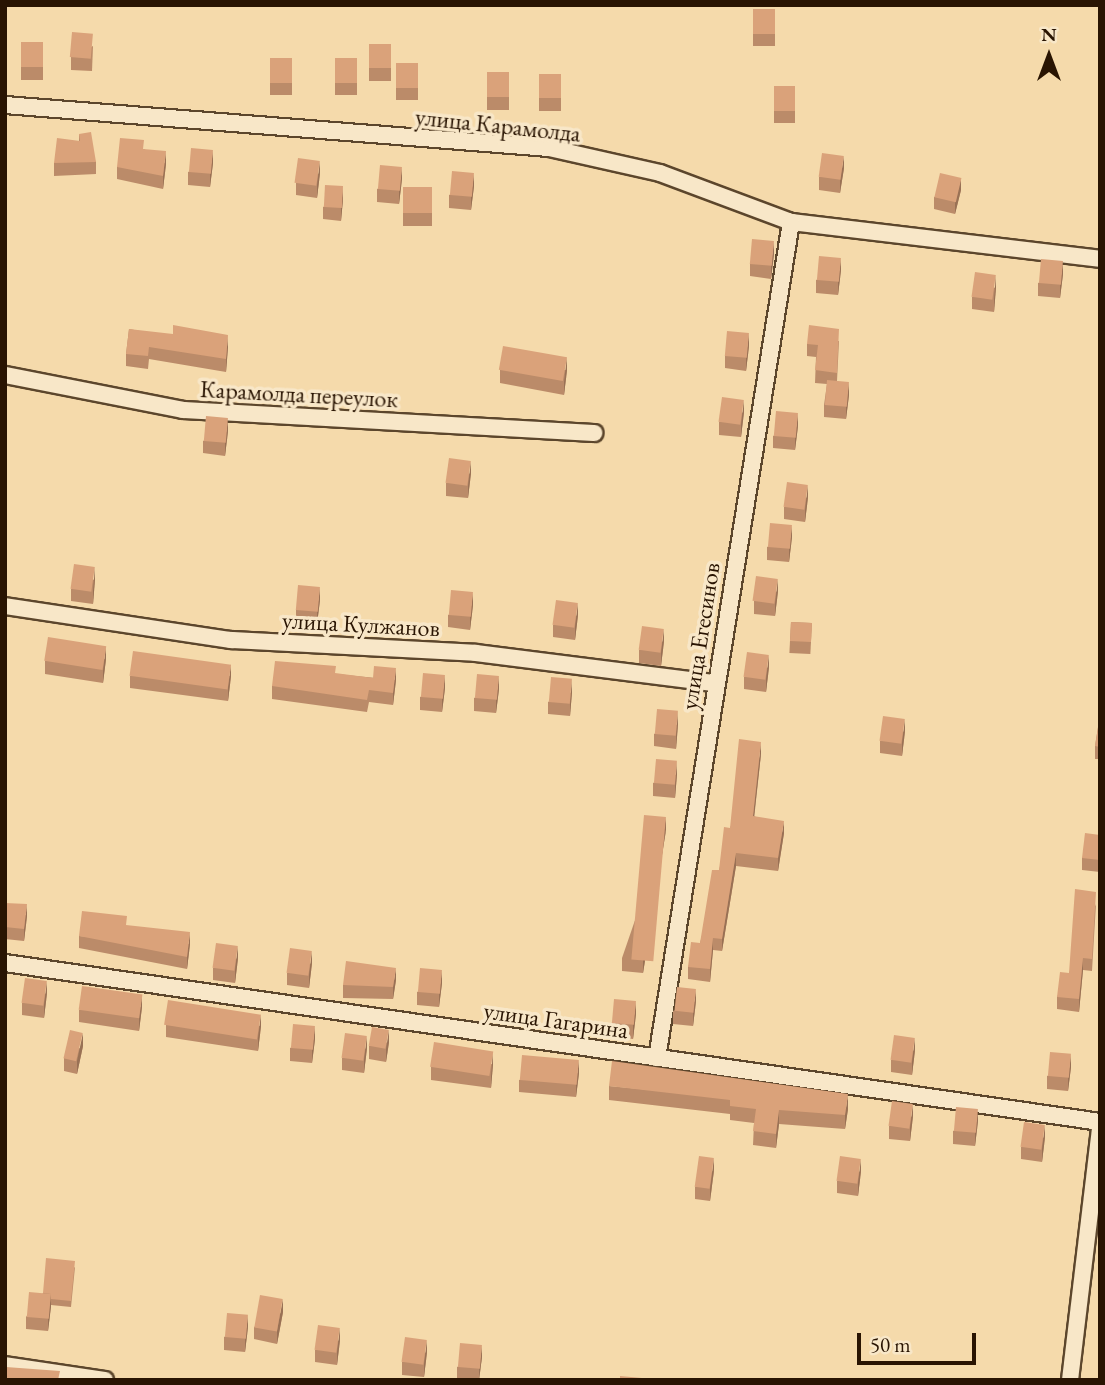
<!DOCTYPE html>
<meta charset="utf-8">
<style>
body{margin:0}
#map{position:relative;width:1105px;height:1385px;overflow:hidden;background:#f5daab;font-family:"EB Garamond",serif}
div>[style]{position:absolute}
.roads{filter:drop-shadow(2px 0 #5c462c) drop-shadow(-2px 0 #5c462c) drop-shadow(0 2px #5c462c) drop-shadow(0 -2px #5c462c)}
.street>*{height:16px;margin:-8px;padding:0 8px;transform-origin:8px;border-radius:8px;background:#f8e7c8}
.wall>*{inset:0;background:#bb8b69;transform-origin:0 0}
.shaded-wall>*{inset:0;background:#997155}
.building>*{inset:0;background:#daa27a;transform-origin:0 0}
span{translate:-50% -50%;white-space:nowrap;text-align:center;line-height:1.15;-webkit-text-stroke:7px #f8e7c8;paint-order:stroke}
.street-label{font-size:24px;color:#291402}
.frame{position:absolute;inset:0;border:7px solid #291402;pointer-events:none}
.north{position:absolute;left:1014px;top:21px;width:70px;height:70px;-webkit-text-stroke:5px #f8e7c8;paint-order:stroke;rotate:0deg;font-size:19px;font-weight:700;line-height:28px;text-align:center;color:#291402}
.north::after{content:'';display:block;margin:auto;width:24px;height:32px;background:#291402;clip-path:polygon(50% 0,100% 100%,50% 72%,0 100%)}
.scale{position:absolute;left:857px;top:1333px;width:119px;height:32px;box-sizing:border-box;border:4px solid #291402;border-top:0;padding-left:9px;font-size:21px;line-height:24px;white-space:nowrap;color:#291402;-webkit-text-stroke:5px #f8e7c8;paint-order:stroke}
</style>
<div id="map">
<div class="roads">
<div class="street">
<i style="left:5px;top:105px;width:546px;rotate:4.52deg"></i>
<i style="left:549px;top:148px;width:114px;rotate:12.7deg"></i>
<i style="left:660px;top:173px;width:140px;rotate:20.5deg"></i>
<i style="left:791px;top:222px;width:311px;rotate:6.8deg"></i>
<i style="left:5px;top:375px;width:181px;rotate:11.1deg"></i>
<i style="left:183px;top:410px;width:412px;rotate:3.2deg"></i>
<i style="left:5px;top:606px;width:229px;rotate:8.6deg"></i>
<i style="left:231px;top:640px;width:245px;rotate:3deg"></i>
<i style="left:476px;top:653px;width:241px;rotate:7.2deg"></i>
<i style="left:5px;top:963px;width:1106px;rotate:8.26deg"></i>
<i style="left:657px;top:1058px;width:847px;rotate:-80.89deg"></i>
<i style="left:5px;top:1365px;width:101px;rotate:8.5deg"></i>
<i style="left:1070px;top:1380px;width:255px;rotate:-83.2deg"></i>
</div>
</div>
<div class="wall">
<i style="left:753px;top:9px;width:22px;height:37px"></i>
<i style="left:21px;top:42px;width:22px;height:38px"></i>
<i style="left:369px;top:44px;width:22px;height:37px"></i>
<i style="clip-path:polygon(93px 46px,92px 71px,71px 70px,71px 57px)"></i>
<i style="left:270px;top:58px;width:22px;height:37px"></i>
<i style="left:335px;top:58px;width:22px;height:37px"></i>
<i style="left:396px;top:63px;width:22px;height:37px"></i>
<i style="left:487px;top:72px;width:22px;height:38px"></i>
<i style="left:539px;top:74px;width:22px;height:37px"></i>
<i style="left:774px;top:86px;width:21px;height:37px"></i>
<i style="clip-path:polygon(79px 134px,96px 162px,96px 174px,54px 176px,54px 163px,79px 141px)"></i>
<i style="clip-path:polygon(144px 149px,166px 164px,163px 189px,117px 179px,117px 167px)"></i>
<i style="clip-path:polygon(213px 163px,210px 187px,188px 185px,188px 172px)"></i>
<i style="clip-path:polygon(844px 168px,840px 193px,819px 190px,819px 177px)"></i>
<i style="clip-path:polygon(320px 173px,317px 198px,296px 195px,296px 183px)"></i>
<i style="clip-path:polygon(402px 179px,399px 204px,377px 202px,377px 189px)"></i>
<i style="clip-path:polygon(474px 186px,471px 210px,449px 208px,449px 195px)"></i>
<i style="left:403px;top:187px;width:29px;height:39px"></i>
<i style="clip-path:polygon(961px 190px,955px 214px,934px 209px,934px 197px)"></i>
<i style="clip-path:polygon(343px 199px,341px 221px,323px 219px,323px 207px)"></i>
<i style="clip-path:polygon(774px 254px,771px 279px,750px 276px,750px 264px)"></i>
<i style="clip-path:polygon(841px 270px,838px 295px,816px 293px,816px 280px)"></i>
<i style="clip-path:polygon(1063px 274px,1060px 298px,1038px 296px,1038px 283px)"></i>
<i style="clip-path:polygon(996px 287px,994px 312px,972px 309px,972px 297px)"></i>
<i style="clip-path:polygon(129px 329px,228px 347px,226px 372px,149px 359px,148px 369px,126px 366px,126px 354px)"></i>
<i style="clip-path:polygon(839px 341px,837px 381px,849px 395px,846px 419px,824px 417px,824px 405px,827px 384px,815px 383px,816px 357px,807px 356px,807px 344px)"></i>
<i style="clip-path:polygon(749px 346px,746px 371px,725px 368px,725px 356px)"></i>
<i style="clip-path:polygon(500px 370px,567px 370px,564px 395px,500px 383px)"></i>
<i style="clip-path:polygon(744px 412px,741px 437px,719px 435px,719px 422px)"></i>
<i style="clip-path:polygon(798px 426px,795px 450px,773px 448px,773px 436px)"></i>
<i style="clip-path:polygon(228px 431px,225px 456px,203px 453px,203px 441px)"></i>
<i style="clip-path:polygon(471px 473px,468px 498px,446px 496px,446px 483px)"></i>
<i style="clip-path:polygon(808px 497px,805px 522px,784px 519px,784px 507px)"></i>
<i style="clip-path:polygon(792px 537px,789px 562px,767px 560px,767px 547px)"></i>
<i style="clip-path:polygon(95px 579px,93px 604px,71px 601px,71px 589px)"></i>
<i style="clip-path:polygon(778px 591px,775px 616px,754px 614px,754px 601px)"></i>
<i style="clip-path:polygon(320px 600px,317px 624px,296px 622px,296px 610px)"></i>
<i style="clip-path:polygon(473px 605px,470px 630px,448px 627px,448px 615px)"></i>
<i style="clip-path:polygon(578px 615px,575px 640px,553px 637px,553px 625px)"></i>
<i style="left:791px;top:622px;width:21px;height:31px;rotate:3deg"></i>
<i style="clip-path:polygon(664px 641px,661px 666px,639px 663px,639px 650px)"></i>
<i style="clip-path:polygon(106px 659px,103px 683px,45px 674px,45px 661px)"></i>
<i style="clip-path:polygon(769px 667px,766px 692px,744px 689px,744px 677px)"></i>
<i style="clip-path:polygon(336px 674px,396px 680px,393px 705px,369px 702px,367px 712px,272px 699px,272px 686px)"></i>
<i style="clip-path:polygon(130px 676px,231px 676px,228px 701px,130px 688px)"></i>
<i style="clip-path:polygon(445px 688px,442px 712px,420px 710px,420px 697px)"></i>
<i style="clip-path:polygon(499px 689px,496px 713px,474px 711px,474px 698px)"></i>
<i style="clip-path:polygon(572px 692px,570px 716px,548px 714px,548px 702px)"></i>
<i style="clip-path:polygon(1100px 715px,1100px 759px,1095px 759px,1095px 746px)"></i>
<i style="clip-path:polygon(678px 724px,676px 749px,654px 746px,654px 734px)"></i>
<i style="clip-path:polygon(905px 731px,902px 756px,880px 753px,880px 741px)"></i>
<i style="clip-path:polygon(761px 754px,754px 816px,784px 833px,778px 871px,736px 866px,722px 951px,713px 950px,710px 982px,688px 979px,688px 967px,700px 943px,730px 828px)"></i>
<i style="clip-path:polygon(677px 774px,675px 798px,653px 796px,653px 783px)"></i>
<i style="clip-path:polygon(666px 830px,643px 973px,622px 971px,622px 958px)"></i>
<i style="clip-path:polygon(1100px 835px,1100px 872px,1082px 870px,1082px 858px)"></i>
<i style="clip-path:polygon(5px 903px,27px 916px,24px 941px,5px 939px)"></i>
<i style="clip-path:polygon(1096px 904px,1092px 971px,1083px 970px,1079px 1012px,1057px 1009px,1057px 997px,1069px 973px)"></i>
<i style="clip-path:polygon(79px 936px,190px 944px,187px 969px,79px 948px)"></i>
<i style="clip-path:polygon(238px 958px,235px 983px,213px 980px,213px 968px)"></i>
<i style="clip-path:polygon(312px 963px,309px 988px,287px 985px,287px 973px)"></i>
<i style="clip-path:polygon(396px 980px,393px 999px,343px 998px,343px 985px)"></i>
<i style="clip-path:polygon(442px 983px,439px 1007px,417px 1005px,417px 992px)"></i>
<i style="clip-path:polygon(47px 993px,44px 1018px,22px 1015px,22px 1003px)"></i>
<i style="clip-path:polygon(696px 1001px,693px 1026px,673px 1024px,673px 1011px)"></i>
<i style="clip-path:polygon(142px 1007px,139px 1031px,79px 1022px,79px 1010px)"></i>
<i style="clip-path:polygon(636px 1014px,633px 1039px,611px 1036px,611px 1023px)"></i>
<i style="clip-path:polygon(166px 1025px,261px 1026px,258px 1051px,166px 1037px)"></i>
<i style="clip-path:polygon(315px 1039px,312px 1063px,290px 1061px,290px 1048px)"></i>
<i style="clip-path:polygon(389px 1042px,386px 1062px,369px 1059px,369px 1046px)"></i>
<i style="clip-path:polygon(83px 1046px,77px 1074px,64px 1071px,64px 1058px)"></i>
<i style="clip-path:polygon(367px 1048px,364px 1073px,342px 1070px,342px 1058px)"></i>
<i style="clip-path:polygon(915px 1050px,912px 1075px,891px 1072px,891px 1060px)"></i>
<i style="clip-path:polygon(493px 1064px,491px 1088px,431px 1080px,431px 1067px)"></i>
<i style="clip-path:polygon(1071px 1067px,1068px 1091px,1047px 1089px,1047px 1076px)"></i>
<i style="clip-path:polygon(579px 1073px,576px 1097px,519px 1092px,519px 1080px)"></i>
<i style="clip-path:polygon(609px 1086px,848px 1109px,845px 1129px,779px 1124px,776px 1148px,753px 1145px,754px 1123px,730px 1120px,730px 1114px,609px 1100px)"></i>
<i style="clip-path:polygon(913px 1116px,910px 1141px,889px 1139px,889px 1126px)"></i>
<i style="clip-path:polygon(978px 1121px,975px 1146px,953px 1144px,953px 1131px)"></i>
<i style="clip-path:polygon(1045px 1137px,1042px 1162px,1021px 1159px,1021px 1147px)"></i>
<i style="clip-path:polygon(714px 1170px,710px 1201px,695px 1199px,695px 1187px)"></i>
<i style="clip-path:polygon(861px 1171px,858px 1196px,837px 1193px,837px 1181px)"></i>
<i style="clip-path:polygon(75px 1267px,71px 1307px,51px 1305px,48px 1331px,26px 1329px,26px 1317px,43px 1293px)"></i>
<i style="clip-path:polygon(283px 1312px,277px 1344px,254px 1339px,254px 1327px)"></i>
<i style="clip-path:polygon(248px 1327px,245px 1352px,224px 1350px,224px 1337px)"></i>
<i style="clip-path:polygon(340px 1340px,337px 1365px,315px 1362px,315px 1350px)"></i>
<i style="clip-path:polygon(427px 1352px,424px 1377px,402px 1375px,402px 1362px)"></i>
<i style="clip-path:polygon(482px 1357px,479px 1380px,457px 1380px,457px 1367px)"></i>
</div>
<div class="shaded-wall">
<i style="clip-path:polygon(213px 150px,213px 163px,210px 187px,210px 175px)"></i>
<i style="clip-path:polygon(166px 151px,166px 164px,163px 189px,163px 176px)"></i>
<i style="clip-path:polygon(844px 156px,844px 168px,840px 193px,840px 181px)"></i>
<i style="clip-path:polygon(320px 161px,320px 173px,317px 198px,317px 185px)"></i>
<i style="clip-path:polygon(402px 167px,402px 179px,399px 204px,399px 192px)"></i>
<i style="clip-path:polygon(474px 173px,474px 186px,471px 210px,471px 198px)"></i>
<i style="clip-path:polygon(961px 178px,961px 190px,955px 214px,955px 202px)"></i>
<i style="clip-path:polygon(343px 186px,343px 199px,341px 221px,341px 209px)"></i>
<i style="clip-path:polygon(774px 241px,774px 254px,771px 279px,771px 266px)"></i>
<i style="clip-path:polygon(841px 258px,841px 270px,838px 295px,838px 283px)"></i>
<i style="clip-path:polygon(1063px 261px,1063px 274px,1060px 298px,1060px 286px)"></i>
<i style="clip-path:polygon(996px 275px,996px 287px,994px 312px,994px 299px)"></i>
<i style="clip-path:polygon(749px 333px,749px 346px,746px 371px,746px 358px)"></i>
<i style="clip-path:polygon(228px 335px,228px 347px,226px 372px,226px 359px)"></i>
<i style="clip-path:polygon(567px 357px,567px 370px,564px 395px,564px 382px)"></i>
<i style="clip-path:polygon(849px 382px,849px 395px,846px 419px,846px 407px)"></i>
<i style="clip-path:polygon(744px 400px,744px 412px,741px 437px,741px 425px)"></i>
<i style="clip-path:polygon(798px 413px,798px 426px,795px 450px,795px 438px)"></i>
<i style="clip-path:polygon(228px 418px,228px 431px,225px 456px,225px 443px)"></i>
<i style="clip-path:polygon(471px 461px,471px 473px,468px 498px,468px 486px)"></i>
<i style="clip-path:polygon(808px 485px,808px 497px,805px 522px,805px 510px)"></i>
<i style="clip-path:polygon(792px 525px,792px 537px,789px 562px,789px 550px)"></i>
<i style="clip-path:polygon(95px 567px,95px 579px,93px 604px,93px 591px)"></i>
<i style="clip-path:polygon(778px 579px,778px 591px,775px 616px,775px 604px)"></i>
<i style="clip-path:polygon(320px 587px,320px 600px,317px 624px,317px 612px)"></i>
<i style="clip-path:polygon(473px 592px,473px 605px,470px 630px,470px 617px)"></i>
<i style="clip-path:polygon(578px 603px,578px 615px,575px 640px,575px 627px)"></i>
<i style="clip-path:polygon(664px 629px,664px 641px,661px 666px,661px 653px)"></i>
<i style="clip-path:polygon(106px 646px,106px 659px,103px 683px,103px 671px)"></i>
<i style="clip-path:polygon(769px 655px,769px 667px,766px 692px,766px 679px)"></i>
<i style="clip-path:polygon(231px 664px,231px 676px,228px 701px,228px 688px)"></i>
<i style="clip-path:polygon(396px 668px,396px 680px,393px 705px,393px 693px)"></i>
<i style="clip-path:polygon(445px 675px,445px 688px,442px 712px,442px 700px)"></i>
<i style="clip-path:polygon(499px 676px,499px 689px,496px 713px,496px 701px)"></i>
<i style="clip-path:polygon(572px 679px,572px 692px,570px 716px,570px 704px)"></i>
<i style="clip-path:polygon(678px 711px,678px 724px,676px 749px,676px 736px)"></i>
<i style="clip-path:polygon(905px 719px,905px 731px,902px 756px,902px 743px)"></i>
<i style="clip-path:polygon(761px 742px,761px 754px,753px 828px,753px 816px)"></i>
<i style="clip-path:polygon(677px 761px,677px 774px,675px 798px,675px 786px)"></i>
<i style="clip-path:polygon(666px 817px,666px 830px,643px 973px,643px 961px)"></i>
<i style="clip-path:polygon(784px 821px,784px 833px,778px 871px,778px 858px)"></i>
<i style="clip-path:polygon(736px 853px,736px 866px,722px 951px,722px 939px)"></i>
<i style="clip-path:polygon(27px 904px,27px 916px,24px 941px,24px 929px)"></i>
<i style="clip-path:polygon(190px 932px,190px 944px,187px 969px,187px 957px)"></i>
<i style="clip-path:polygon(713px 938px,713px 950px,710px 982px,710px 969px)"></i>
<i style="clip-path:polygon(238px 946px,238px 958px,235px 983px,235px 970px)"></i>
<i style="clip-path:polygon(312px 951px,312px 963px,309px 988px,309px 975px)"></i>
<i style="clip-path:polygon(1083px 958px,1083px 970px,1079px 1012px,1079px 999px)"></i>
<i style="clip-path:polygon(396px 968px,396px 980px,393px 999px,393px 987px)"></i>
<i style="clip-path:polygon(442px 970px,442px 983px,439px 1007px,439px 995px)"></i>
<i style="clip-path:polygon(47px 981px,47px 993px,44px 1018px,44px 1005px)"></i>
<i style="clip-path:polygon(696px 989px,696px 1001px,693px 1026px,693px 1014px)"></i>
<i style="clip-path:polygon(142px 994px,142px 1007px,139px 1031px,139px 1019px)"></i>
<i style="clip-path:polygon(636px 1001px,636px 1014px,633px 1039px,633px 1026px)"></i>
<i style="clip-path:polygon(261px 1014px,261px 1026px,258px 1051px,258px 1038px)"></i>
<i style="clip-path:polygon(315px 1026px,315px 1039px,312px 1063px,312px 1051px)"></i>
<i style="clip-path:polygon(389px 1030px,389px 1042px,386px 1062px,386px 1049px)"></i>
<i style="clip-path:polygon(83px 1033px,83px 1046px,77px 1074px,77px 1061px)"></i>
<i style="clip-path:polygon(367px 1036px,367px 1048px,364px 1073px,364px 1060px)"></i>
<i style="clip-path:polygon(915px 1038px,915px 1050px,912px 1075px,912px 1062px)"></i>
<i style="clip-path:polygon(493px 1051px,493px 1064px,491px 1088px,491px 1076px)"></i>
<i style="clip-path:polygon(1071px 1054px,1071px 1067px,1068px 1091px,1068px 1079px)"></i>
<i style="clip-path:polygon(579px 1060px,579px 1073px,576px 1097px,576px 1085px)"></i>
<i style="clip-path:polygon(848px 1094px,848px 1109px,845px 1129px,845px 1115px)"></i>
<i style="clip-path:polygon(913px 1104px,913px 1116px,910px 1141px,910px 1128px)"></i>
<i style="clip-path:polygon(978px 1109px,978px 1121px,975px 1146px,975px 1134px)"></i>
<i style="clip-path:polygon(779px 1110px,779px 1124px,776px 1148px,776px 1134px)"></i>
<i style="clip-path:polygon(1045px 1125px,1045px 1137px,1042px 1162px,1042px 1149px)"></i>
<i style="clip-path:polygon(714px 1158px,714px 1170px,710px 1201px,710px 1189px)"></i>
<i style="clip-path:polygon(861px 1159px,861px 1171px,858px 1196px,858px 1183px)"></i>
<i style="clip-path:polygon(51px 1294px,51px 1307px,48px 1331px,48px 1319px)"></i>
<i style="clip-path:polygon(283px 1299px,283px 1312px,277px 1344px,277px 1331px)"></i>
<i style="clip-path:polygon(248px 1315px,248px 1327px,245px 1352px,245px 1340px)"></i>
<i style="clip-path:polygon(340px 1328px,340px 1340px,337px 1365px,337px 1352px)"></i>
<i style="clip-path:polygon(427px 1340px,427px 1352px,424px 1377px,424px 1364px)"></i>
<i style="clip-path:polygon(482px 1345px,482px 1357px,479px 1380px,479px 1370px)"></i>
</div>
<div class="building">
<i style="left:753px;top:9px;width:22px;height:25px"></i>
<i style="left:72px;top:32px;width:21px;height:25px;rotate:5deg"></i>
<i style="left:21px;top:42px;width:22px;height:25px"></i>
<i style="left:369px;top:44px;width:22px;height:24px"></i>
<i style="left:270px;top:58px;width:22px;height:25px"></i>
<i style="left:335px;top:58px;width:22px;height:25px"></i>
<i style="left:396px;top:63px;width:22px;height:25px"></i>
<i style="left:487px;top:72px;width:22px;height:25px"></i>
<i style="left:539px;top:74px;width:22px;height:24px"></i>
<i style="left:774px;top:86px;width:21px;height:25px"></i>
<i style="clip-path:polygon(91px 132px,96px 162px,54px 163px,57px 138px,80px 141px,79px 134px)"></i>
<i style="clip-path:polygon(120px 138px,144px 140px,143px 149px,166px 151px,163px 176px,117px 167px)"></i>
<i style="left:191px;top:148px;width:22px;height:24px;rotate:5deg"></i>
<i style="left:822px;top:153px;width:22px;height:24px;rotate:8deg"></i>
<i style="left:298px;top:158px;width:22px;height:25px;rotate:8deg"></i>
<i style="left:380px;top:165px;width:22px;height:24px;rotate:5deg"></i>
<i style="left:452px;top:171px;width:22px;height:24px;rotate:5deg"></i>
<i style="left:940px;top:173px;width:22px;height:25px;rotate:13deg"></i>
<i style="left:325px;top:185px;width:18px;height:22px;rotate:3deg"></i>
<i style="left:403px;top:187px;width:29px;height:26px"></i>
<i style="left:752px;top:239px;width:22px;height:25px;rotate:5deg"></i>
<i style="left:819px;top:256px;width:22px;height:24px;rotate:5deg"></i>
<i style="left:1041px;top:259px;width:22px;height:24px;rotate:5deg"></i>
<i style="left:975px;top:272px;width:21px;height:25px;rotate:8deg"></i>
<i style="clip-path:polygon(173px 325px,228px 335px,226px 359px,149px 347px,148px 356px,126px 354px,129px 329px,173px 334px)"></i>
<i style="clip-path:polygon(809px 325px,839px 329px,837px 373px,815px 370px,818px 345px,807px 344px)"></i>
<i style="left:727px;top:331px;width:22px;height:25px;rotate:5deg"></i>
<i style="left:503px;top:346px;width:65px;height:24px;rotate:10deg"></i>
<i style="left:827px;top:380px;width:22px;height:25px;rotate:5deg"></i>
<i style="left:722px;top:397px;width:22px;height:25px;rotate:8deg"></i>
<i style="left:776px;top:411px;width:22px;height:25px;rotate:5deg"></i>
<i style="left:206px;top:416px;width:22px;height:25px;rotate:5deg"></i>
<i style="left:449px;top:458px;width:22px;height:25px;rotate:8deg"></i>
<i style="left:787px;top:482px;width:21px;height:25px;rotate:8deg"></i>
<i style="left:770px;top:523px;width:22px;height:24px;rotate:5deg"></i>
<i style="left:74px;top:564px;width:21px;height:25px;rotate:8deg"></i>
<i style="left:756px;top:576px;width:22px;height:25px;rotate:8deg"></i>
<i style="left:298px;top:585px;width:22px;height:25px;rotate:5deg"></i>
<i style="left:451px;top:590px;width:22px;height:25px;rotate:5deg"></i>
<i style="left:556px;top:600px;width:22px;height:25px;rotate:8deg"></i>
<i style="left:791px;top:622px;width:21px;height:19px;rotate:3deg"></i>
<i style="left:642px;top:626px;width:22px;height:24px;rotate:8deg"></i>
<i style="left:48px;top:637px;width:59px;height:24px;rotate:9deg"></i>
<i style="left:133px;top:651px;width:99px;height:25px;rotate:8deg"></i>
<i style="left:747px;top:652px;width:22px;height:25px;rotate:8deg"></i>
<i style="clip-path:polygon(275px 661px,336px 666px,335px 673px,373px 678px,374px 666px,396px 668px,393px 693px,369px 690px,367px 700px,272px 686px)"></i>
<i style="left:423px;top:673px;width:22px;height:24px;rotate:5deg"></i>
<i style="left:477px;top:674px;width:22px;height:24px;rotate:5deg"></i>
<i style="left:551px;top:677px;width:21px;height:25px;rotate:5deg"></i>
<i style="left:657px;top:709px;width:21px;height:25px;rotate:5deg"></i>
<i style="clip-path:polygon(1100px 715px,1100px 747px,1095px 746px)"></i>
<i style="left:883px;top:716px;width:22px;height:25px;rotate:8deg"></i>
<i style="clip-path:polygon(739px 739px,761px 742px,753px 816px,784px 821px,778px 858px,736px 853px,722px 939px,713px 938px,710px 969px,688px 967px,691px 942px,700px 943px,712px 870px,719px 870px,724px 827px,730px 828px)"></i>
<i style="left:656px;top:759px;width:21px;height:24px;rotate:5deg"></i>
<i style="left:644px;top:815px;width:22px;height:145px;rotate:5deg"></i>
<i style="clip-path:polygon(1085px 833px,1100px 835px,1100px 860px,1082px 858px)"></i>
<i style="clip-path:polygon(1075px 889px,1096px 892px,1092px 959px,1083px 958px,1079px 999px,1057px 997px,1060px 972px,1069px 973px)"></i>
<i style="clip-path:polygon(5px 903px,27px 904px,24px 929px,5px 927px)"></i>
<i style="clip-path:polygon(82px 911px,127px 916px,126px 925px,190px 932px,187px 957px,79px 936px)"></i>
<i style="left:216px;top:943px;width:22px;height:25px;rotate:8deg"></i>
<i style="left:290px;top:948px;width:22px;height:25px;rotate:8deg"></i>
<i style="clip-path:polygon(346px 961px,396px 968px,393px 987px,343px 985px)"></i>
<i style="left:420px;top:968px;width:22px;height:24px;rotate:5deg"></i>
<i style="left:25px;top:978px;width:22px;height:25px;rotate:8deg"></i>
<i style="left:82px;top:986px;width:61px;height:24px;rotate:8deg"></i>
<i style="left:677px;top:987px;width:19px;height:24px;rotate:6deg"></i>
<i style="left:614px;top:999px;width:22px;height:24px;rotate:5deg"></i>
<i style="left:168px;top:1000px;width:94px;height:25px;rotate:9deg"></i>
<i style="left:293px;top:1024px;width:22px;height:24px;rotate:5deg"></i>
<i style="left:372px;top:1027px;width:17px;height:19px;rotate:10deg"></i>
<i style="left:70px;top:1030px;width:13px;height:29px;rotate:13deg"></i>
<i style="left:345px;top:1033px;width:22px;height:25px;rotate:8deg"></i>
<i style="left:894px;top:1035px;width:21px;height:25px;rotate:8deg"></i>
<i style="left:434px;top:1042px;width:60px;height:25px;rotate:9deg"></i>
<i style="left:1050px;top:1052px;width:21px;height:24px;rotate:5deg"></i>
<i style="left:522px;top:1055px;width:57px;height:25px;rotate:5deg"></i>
<i style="clip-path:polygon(612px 1061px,848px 1094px,845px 1115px,779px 1110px,776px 1134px,753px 1131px,756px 1109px,730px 1106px,730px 1100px,609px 1086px)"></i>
<i style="left:892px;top:1101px;width:21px;height:25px;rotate:8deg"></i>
<i style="left:956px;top:1107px;width:22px;height:24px;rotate:5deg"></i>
<i style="left:1024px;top:1122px;width:21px;height:25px;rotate:8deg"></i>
<i style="left:699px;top:1156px;width:15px;height:31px;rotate:8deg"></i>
<i style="left:840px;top:1156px;width:21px;height:25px;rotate:8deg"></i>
<i style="clip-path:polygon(46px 1258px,75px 1261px,71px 1301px,51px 1299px,51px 1294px,43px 1293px)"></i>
<i style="left:29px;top:1292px;width:22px;height:25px;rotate:5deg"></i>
<i style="left:260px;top:1295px;width:23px;height:33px;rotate:10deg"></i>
<i style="left:227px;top:1313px;width:21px;height:24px;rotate:5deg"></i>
<i style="left:318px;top:1325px;width:22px;height:25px;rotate:8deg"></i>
<i style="left:405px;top:1337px;width:22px;height:25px;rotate:8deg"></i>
<i style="left:460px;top:1343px;width:22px;height:24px;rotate:5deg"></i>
<i style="clip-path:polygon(6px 1367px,60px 1371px,58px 1380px,5px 1380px)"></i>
<i style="clip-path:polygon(620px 1376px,642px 1378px,642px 1380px,620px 1380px)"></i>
</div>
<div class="street-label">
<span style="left:498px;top:125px;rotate:6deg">улица Карамолда</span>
<span style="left:299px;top:394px;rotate:3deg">Карамолда переулок</span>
<span style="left:361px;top:624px;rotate:3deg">улица Кулжанов</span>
<span style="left:700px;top:636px;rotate:-81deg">улица Егесинов</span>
<span style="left:556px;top:1020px;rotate:8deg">улица Гагарина</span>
</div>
<div class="frame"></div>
<div class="north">N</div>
<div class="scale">50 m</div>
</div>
